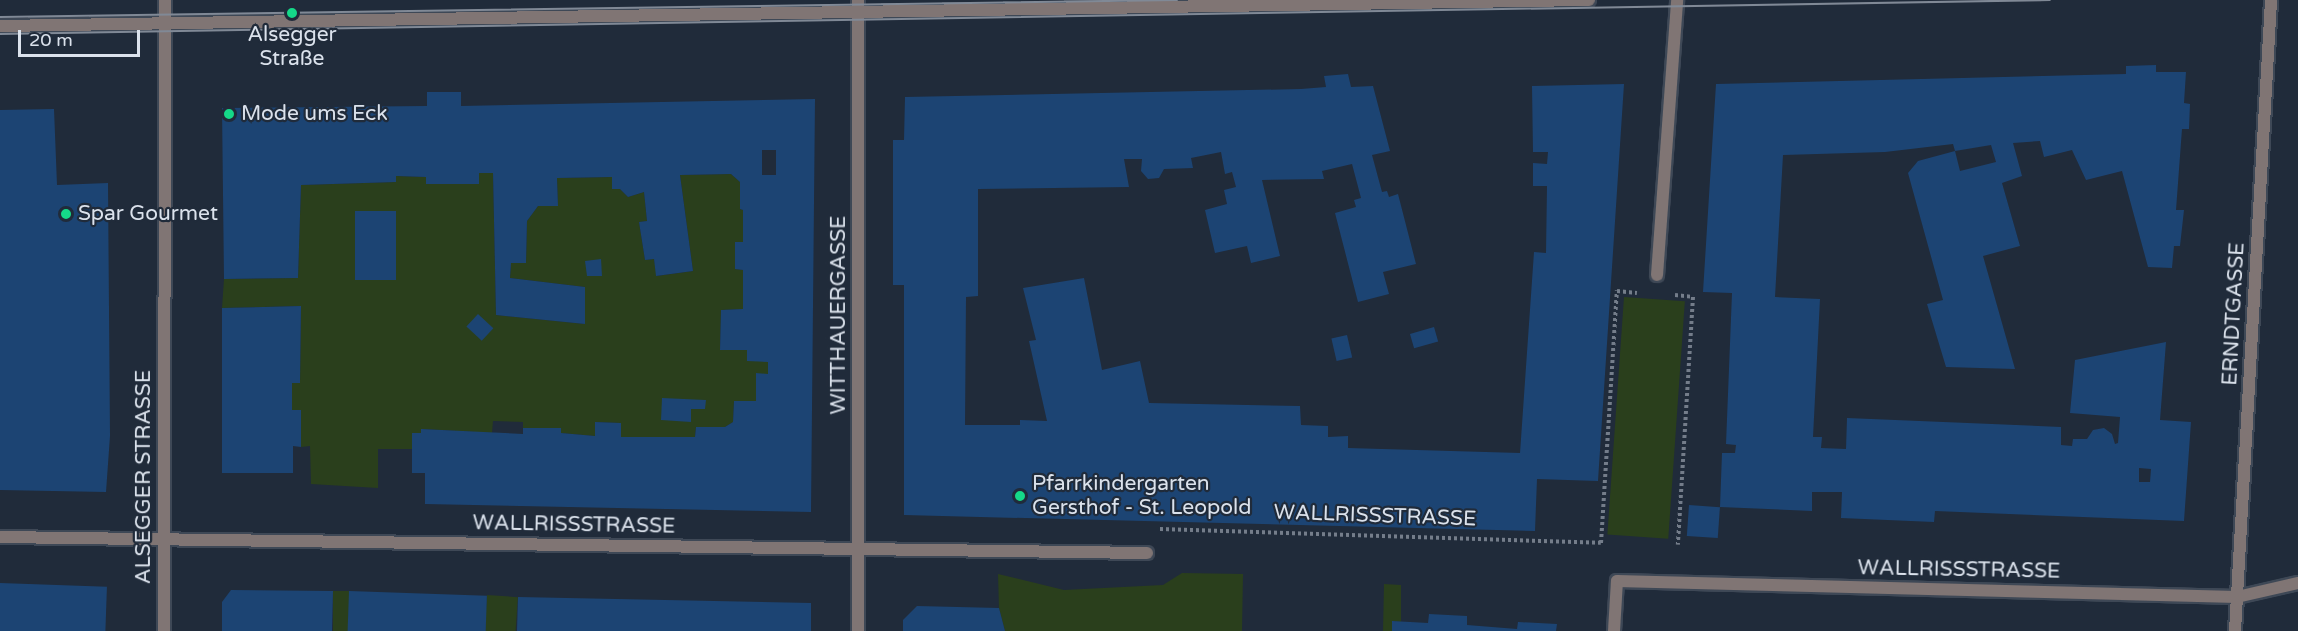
<!DOCTYPE html>
<meta charset="utf-8">
<style>
body{margin:0}
#map{position:relative;width:2298px;height:631px;overflow:hidden;background:#202b3a;font-family:"Varela Round",sans-serif}
div>[style]{position:absolute}
.green>*{inset:0;background:#2a3f1c;transform-origin:0 0}
.building>*{inset:0;background:#1c4473;transform-origin:0 0}
.path>*{height:4px;margin-top:-2px;transform-origin:0;background:repeating-linear-gradient(90deg,#747d8a 0 3px,transparent 0 6px)}
.roads{filter:drop-shadow(2px 0 #3e4856) drop-shadow(-2px 0 #3e4856) drop-shadow(0 2px #3e4856) drop-shadow(0 -2px #3e4856)}
.minor>*{height:12px;margin:-6px;padding:0 6px;transform-origin:6px;border-radius:6px;background:#807574}
.tertiary>*{height:12px;margin:-6px;padding:0 6px;transform-origin:6px;border-radius:6px;background:#807574}
.tram>*{height:1.5px;margin:-0.75px;padding:0 0.75px;transform-origin:0.75px;border-radius:0.75px;background:#808996}
.dots>*{width:16px;height:16px;translate:-50% -50%;box-sizing:border-box;border:3px solid #202b3a;border-radius:50%}
span{translate:-50% -50%;white-space:nowrap;text-align:center;line-height:1.15;-webkit-text-stroke:4.5px #202b3a;paint-order:stroke}
.poi-label{font-size:21px;color:#dbe2ec}
.left{translate:0 -50%;text-align:left}
.street-label{font-size:21px;color:#dbe2ec}
.scale{position:absolute;left:18px;top:30px;width:122px;height:27px;box-sizing:border-box;border:3px solid #dbe2ec;border-top:0;padding-left:8px;font-size:18px;line-height:21px;white-space:nowrap;color:#dbe2ec;-webkit-text-stroke:4px #202b3a;paint-order:stroke}
</style>
<div id="map">
<div class="green">
<i style="clip-path:polygon(479px 173px,493px 173px,496px 315px,585px 324px,585px 287px,510px 278px,511px 263px,526px 263px,527px 221px,538px 206px,558px 206px,557px 178px,612px 177px,612px 188px,620px 189px,628px 197px,644px 192px,647px 221px,639px 222px,645px 260px,654px 259px,657px 276px,693px 271px,680px 175px,731px 174px,740px 182px,740px 209px,743px 210px,743px 242px,735px 243px,735px 269px,743px 270px,743px 309px,721px 310px,720px 349px,747px 350px,768px 362px,768px 374px,756px 374px,756px 401px,734px 401px,733px 422px,725px 427px,696px 427px,695px 437px,621px 437px,621px 423px,595px 422px,595px 436px,561px 433px,561px 428px,523px 428px,523px 422px,493px 421px,492px 433px,422px 429px,421px 433px,412px 433px,412px 449px,378px 449px,378px 488px,311px 484px,310px 446px,301px 447px,292px 410px,292px 383px,300px 382px,301px 306px,222px 308px,224px 279px,298px 278px,301px 185px,396px 182px,396px 176px,426px 177px,426px 184px,478px 184px)"></i>
<i style="left:1624px;top:297px;width:61px;height:238px;rotate:4deg"></i>
<i style="clip-path:polygon(1182px 573px,1243px 574px,1242px 631px,1005px 631px,999px 608px,998px 574px,1064px 590px,1163px 585px)"></i>
<i style="clip-path:polygon(1384px 584px,1401px 585px,1401px 622px,1392px 621px,1392px 631px,1383px 631px)"></i>
<i style="left:333px;top:591px;width:16px;height:40px"></i>
<i style="left:487px;top:595px;width:31px;height:36px;rotate:4deg"></i>
</div>
<div class="building">
<i style="clip-path:polygon(evenodd,2156px 65px,2156px 72px,2186px 72px,2184px 103px,2190px 104px,2189px 129px,2182px 129px,2176px 210px,2184px 210px,2180px 246px,2174px 246px,2172px 268px,2148px 267px,2122px 171px,2086px 180px,2072px 150px,2044px 157px,2040px 141px,2013px 143px,2022px 176px,2002px 183px,2020px 246px,1983px 256px,2015px 369px,1946px 367px,1927px 304px,1943px 300px,1908px 173px,1918px 161px,1955px 151px,1960px 171px,1996px 162px,1991px 145px,1955px 151px,1953px 144px,1885px 152px,1783px 155px,1775px 297px,1820px 299px,1813px 437px,1822px 437px,1821px 448px,1846px 449px,1847px 418px,2061px 427px,2061px 445px,2072px 446px,2073px 439px,2087px 439px,2093px 430px,2104px 428px,2112px 434px,2115px 444px,2118px 443px,2120px 417px,2070px 413px,2075px 360px,2166px 342px,2160px 420px,2191px 422px,2184px 521px,1935px 511px,1934px 522px,1841px 518px,1842px 492px,1812px 492px,1812px 511px,1720px 507px,1722px 453px,1735px 453px,1736px 445px,1726px 444px,1732px 293px,1703px 292px,1716px 84px,2126px 74px,2126px 66px,2156px 65px,2139px 468px,2151px 469px,2150px 482px,2139px 482px,2139px 468px)"></i>
<i style="clip-path:polygon(1348px 74px,1351px 87px,1373px 86px,1390px 151px,1372px 155px,1382px 192px,1387px 191px,1389px 197px,1398px 194px,1416px 264px,1383px 272px,1389px 294px,1358px 302px,1335px 213px,1356px 207px,1354px 200px,1361px 198px,1352px 164px,1322px 171px,1324px 179px,1262px 180px,1280px 256px,1251px 263px,1247px 246px,1215px 253px,1205px 210px,1227px 204px,1224px 190px,1236px 187px,1232px 172px,1225px 174px,1221px 152px,1191px 158px,1193px 168px,1164px 169px,1159px 178px,1148px 179px,1141px 171px,1142px 159px,1124px 159px,1129px 187px,978px 189px,978px 296px,966px 297px,965px 425px,1020px 425px,1020px 420px,1047px 421px,1029px 341px,1036px 340px,1023px 288px,1084px 278px,1102px 370px,1140px 361px,1149px 403px,1300px 406px,1301px 425px,1328px 426px,1328px 437px,1348px 436px,1348px 448px,1520px 453px,1534px 252px,1546px 253px,1547px 186px,1533px 186px,1533px 163px,1547px 164px,1548px 152px,1533px 152px,1532px 86px,1624px 84px,1598px 481px,1537px 479px,1535px 531px,904px 515px,904px 285px,893px 285px,893px 140px,904px 140px,905px 97px,1301px 89px,1326px 87px,1324px 76px)"></i>
<i style="clip-path:polygon(evenodd,427px 92px,461px 92px,461px 106px,815px 99px,811px 512px,425px 504px,425px 473px,412px 473px,412px 433px,421px 433px,421px 429px,523px 434px,523px 428px,561px 428px,561px 433px,595px 436px,595px 422px,621px 423px,621px 437px,695px 437px,696px 427px,725px 427px,733px 422px,734px 401px,756px 401px,756px 373px,768px 374px,768px 362px,747px 361px,747px 350px,720px 350px,721px 310px,743px 309px,743px 270px,735px 269px,735px 242px,743px 242px,743px 210px,740px 209px,740px 182px,731px 174px,680px 175px,693px 271px,656px 276px,654px 259px,645px 260px,639px 222px,647px 221px,644px 192px,628px 197px,620px 189px,612px 189px,612px 177px,557px 178px,558px 206px,538px 206px,527px 221px,526px 263px,511px 263px,510px 278px,585px 287px,585px 324px,496px 315px,493px 173px,479px 173px,479px 184px,426px 184px,426px 177px,396px 176px,396px 182px,301px 185px,298px 278px,224px 279px,222px 108px,427px 106px,427px 92px,762px 150px,776px 150px,776px 175px,762px 175px,762px 150px)"></i>
<i style="clip-path:polygon(54px 109px,57px 185px,108px 183px,110px 436px,106px 492px,0 490px,0 110px)"></i>
<i style="left:355px;top:211px;width:41px;height:69px"></i>
<i style="clip-path:polygon(601px 259px,602px 276px,587px 276px,585px 261px)"></i>
<i style="clip-path:polygon(301px 306px,300px 383px,292px 383px,292px 410px,301px 410px,301px 447px,293px 446px,293px 473px,222px 473px,222px 308px)"></i>
<i style="left:478px;top:314px;width:21px;height:17px;rotate:43deg"></i>
<i style="left:1434px;top:327px;width:15px;height:25px;rotate:74deg"></i>
<i style="left:1347px;top:335px;width:23px;height:16px;rotate:77deg"></i>
<i style="clip-path:polygon(662px 398px,706px 400px,705px 409px,691px 409px,691px 422px,661px 420px)"></i>
<i style="left:1689px;top:505px;width:31px;height:31px;rotate:4deg"></i>
<i style="left:0;top:583px;width:107px;height:48px;rotate:2deg"></i>
<i style="clip-path:polygon(231px 590px,333px 591px,332px 631px,222px 631px,222px 602px)"></i>
<i style="left:349px;top:591px;width:138px;height:40px;rotate:2deg"></i>
<i style="clip-path:polygon(518px 597px,811px 603px,811px 631px,517px 631px)"></i>
<i style="clip-path:polygon(917px 606px,999px 608px,1005px 631px,903px 631px,903px 620px)"></i>
<i style="clip-path:polygon(1429px 614px,1467px 616px,1467px 625px,1517px 629px,1518px 622px,1557px 624px,1556px 631px,1392px 631px,1392px 621px,1428px 623px)"></i>
</div>
<div class="path">
<i style="left:1675px;top:295px;width:18px;rotate:6deg"></i>
<i style="left:1693px;top:297px;width:248px;rotate:93.5deg"></i>
<i style="left:1160px;top:529px;width:441px;rotate:1.8deg"></i>
<i style="left:1601px;top:543px;width:253px;rotate:-86.4deg"></i>
<i style="left:1617px;top:291px;width:20px;rotate:6deg"></i>
</div>
<div class="roads">
<div class="minor">
<i style="left:1657px;top:275px;width:276px;rotate:-85.8deg"></i>
<i style="left:0;top:537px;width:1147px;rotate:0.8deg"></i>
<i style="left:164px;top:631px;width:631px;rotate:-89.91deg"></i>
<i style="left:858px;top:631px;width:631px;rotate:-90deg"></i>
<i style="left:1614px;top:631px;width:50px;rotate:-86.6deg"></i>
<i style="left:1617px;top:581px;width:620px;rotate:1.48deg"></i>
<i style="left:2237px;top:597px;width:63px;rotate:-12.9deg"></i>
<i style="left:2235px;top:631px;width:632px;rotate:-86.73deg"></i>
</div>
<div class="tertiary">
<i style="left:0;top:26px;width:1589px;rotate:-0.94deg"></i>
</div>
</div>
<div class="tram">
<i style="left:0;top:17px;width:1177px;rotate:-0.83deg"></i>
<i style="left:0;top:34px;width:2050px;rotate:-0.95deg"></i>
</div>
<div class="dots">
<i style="left:292px;top:13px;background:#15d989"></i>
<i style="left:229px;top:114px;background:#15d989"></i>
<i style="left:66px;top:214px;background:#15d989"></i>
<i style="left:1020px;top:496px;background:#15d989"></i>
</div>
<div class="poi-label">
<span style="left:292px;top:47px">Alsegger<br>Straße</span>
<span class="left" style="left:241px;top:114px">Mode ums Eck</span>
<span class="left" style="left:78px;top:214px">Spar Gourmet</span>
<span class="left" style="left:1032px;top:496px">Pfarrkindergarten<br>Gersthof - St. Leopold</span>
</div>
<div class="street-label">
<span style="left:2234px;top:314px;rotate:-87deg">ERNDTGASSE</span>
<span style="left:839px;top:315px;rotate:-90deg">WITTHAUERGASSE</span>
<span style="left:144px;top:477px;rotate:-90deg">ALSEGGER STRASSE</span>
<span style="left:1375px;top:516px;rotate:2deg">WALLRISSSTRASSE</span>
<span style="left:574px;top:525px;rotate:1deg">WALLRISSSTRASSE</span>
<span style="left:1959px;top:570px;rotate:1deg">WALLRISSSTRASSE</span>
</div>
<div class="scale">20 m</div>
</div>
